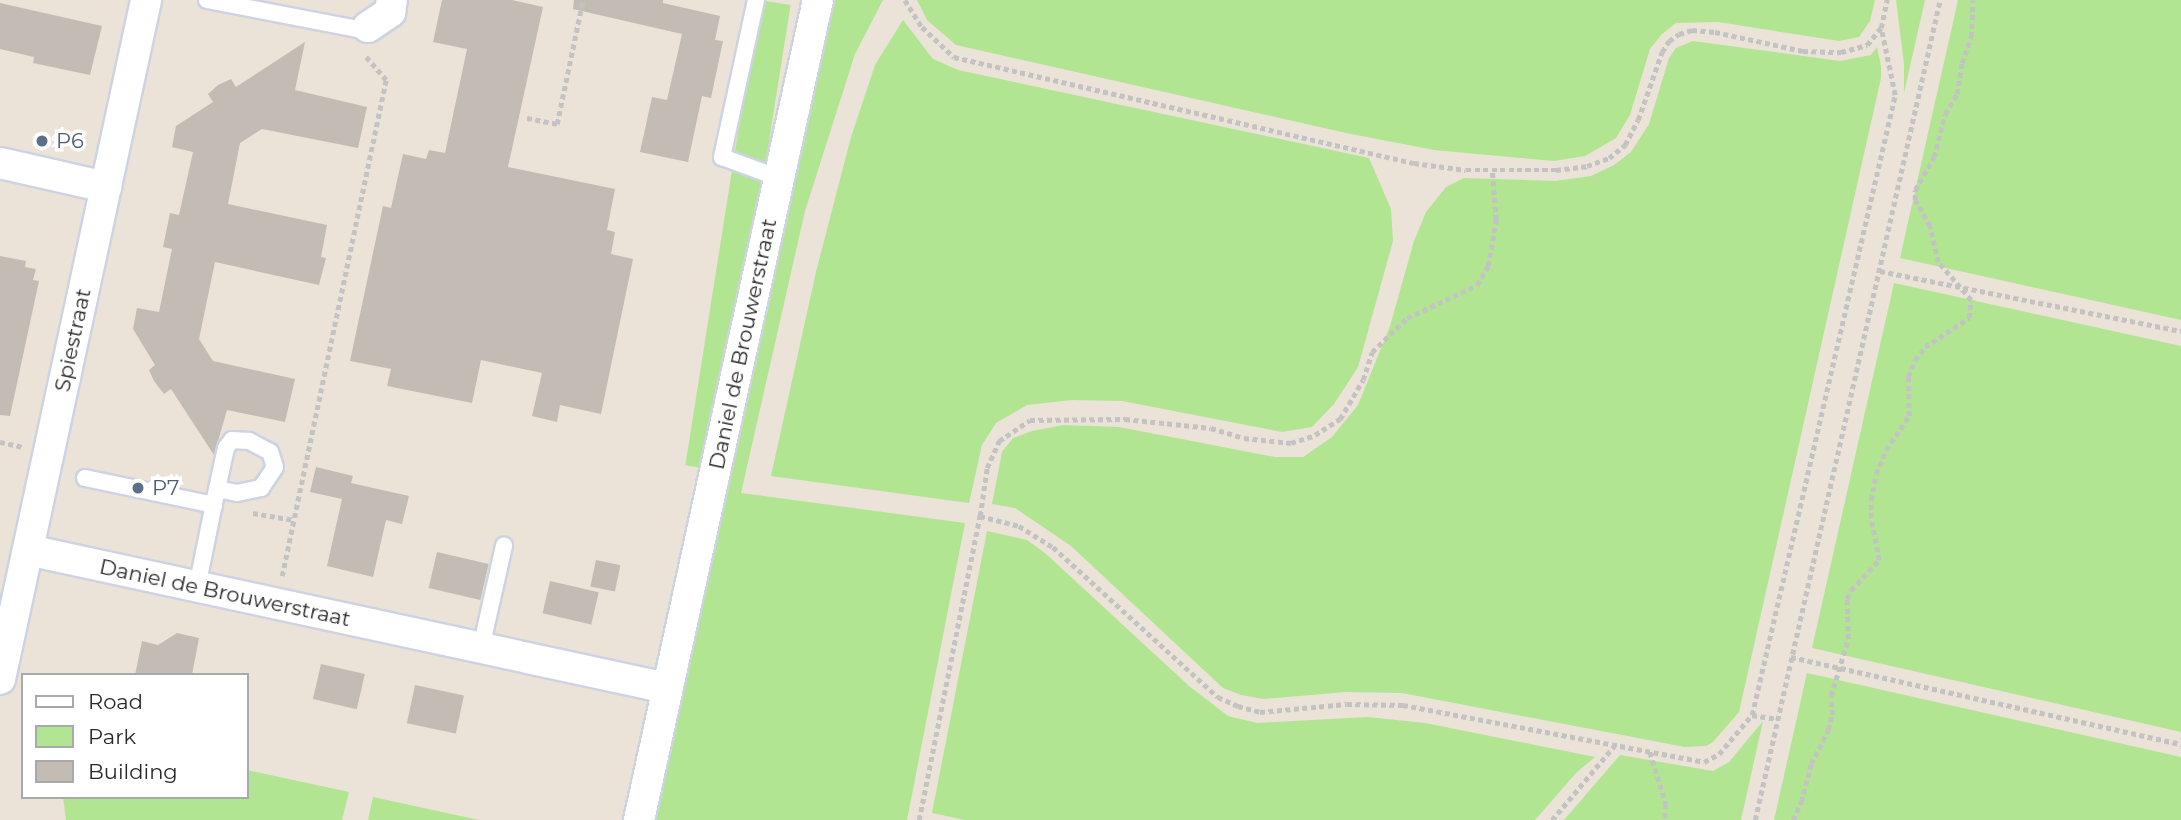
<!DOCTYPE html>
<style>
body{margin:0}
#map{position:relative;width:2181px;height:820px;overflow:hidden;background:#ebe2d8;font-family:Montserrat,sans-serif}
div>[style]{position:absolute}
.green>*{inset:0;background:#b2e592;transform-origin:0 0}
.building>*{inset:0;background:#c3bcb5;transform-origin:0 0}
.path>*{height:4.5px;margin-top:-2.25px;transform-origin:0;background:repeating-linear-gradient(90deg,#c3c3c3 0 5px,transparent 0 8.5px)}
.roads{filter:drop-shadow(2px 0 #ced3e2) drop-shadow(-2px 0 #ced3e2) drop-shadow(0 2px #ced3e2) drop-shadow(0 -2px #ced3e2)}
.service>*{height:16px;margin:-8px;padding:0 8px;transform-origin:8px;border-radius:8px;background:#fff}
.minor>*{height:30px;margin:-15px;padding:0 15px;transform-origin:15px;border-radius:15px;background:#fff}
.dots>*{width:19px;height:19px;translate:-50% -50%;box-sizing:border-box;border:4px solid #fff;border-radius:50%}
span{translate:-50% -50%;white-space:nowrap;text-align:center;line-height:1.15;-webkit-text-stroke:7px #fff;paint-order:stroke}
.service-label{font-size:21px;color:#4e5e75}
.left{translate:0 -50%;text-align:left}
.street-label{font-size:21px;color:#282828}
.legend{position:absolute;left:21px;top:673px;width:228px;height:126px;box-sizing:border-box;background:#fff;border:2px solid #a9a9a9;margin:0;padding:9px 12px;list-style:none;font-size:21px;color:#282828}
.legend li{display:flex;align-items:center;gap:14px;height:35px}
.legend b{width:35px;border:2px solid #a9a9a9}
</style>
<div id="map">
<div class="green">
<i style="left:759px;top:0;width:32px;height:471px;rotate:9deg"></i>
<i style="clip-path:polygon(830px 0,883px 0,855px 54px,805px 211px,741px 493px,965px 523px,907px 820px,648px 820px)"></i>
<i style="clip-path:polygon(917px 0,1875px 0,1870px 21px,1859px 37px,1839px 41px,1718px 22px,1676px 23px,1662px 34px,1650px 49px,1630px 115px,1616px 138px,1585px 156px,1554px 161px,1434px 150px,1346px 133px,956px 45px,927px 20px)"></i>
<i style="clip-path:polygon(1896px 0,1925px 0,1904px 93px,1904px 64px)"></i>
<i style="clip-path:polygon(1958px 0,2181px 0,2181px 320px,1900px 258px)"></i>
<i style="clip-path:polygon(903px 20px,933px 59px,958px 70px,1369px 158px,1391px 209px,1393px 241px,1358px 367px,1334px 404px,1312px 427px,1282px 432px,1122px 401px,1072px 400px,1027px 405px,996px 423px,982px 445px,969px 503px,771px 476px,816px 272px,851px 137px,875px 65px)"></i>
<i style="clip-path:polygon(1693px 41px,1840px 61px,1871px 55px,1877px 47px,1881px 66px,1881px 78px,1739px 712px,1713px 742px,1706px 746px,1685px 747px,1402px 693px,1346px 692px,1263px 699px,1241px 695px,1223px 688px,1071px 546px,1015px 508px,992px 504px,1002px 452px,1013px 438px,1032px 431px,1063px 425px,1119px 427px,1275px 457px,1303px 457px,1332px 437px,1358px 405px,1390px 326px,1414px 241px,1426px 212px,1446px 187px,1464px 178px,1555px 181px,1591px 176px,1614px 165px,1631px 152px,1649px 124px,1669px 58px,1676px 48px)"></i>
<i style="clip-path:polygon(1894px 283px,2181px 346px,2181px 732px,1812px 648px)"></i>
<i style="clip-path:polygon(987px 531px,1027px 540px,1045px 553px,1189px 686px,1228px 716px,1257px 723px,1368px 717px,1425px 723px,1595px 757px,1577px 772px,1535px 820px,965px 820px,932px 813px)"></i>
<i style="clip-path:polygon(1807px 673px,2181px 757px,2181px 820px,1774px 820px)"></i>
<i style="clip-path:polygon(1763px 721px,1741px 820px,1564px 820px,1620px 755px,1713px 771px,1729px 762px)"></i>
<i style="clip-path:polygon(247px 770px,349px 792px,342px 820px,66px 820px,63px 797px,247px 797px)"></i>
<i style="clip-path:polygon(373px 797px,479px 820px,368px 820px)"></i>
</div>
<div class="building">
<i style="clip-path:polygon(442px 0,512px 0,543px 7px,508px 167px,615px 189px,607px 230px,615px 232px,611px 254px,633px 259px,601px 414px,560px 405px,557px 422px,532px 416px,542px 373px,481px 360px,472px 403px,387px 386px,391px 369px,350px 361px,383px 206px,391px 208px,403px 154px,426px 159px,429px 150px,445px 153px,467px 49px,433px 42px)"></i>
<i style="clip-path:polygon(574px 0,663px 0,663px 3px,720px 16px,715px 40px,723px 41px,711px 98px,702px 96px,688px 162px,640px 152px,652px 97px,667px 100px,682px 34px,573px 9px)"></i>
<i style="clip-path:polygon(0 3px,102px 26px,90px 75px,33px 63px,34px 57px,0 49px)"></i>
<i style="clip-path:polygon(305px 42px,295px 90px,367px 107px,358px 148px,262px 129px,240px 143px,228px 204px,327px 225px,321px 257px,326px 258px,319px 285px,215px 262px,199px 339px,213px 361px,295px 379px,285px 422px,227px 410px,214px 455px,171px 389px,164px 394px,154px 381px,149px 370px,155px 365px,133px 329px,137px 308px,159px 312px,172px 249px,163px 247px,170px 213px,179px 215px,193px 152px,172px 147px,176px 126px,213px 102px,208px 94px,218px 85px,231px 79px,236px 87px)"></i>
<i style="clip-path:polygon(0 256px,26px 261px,25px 267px,36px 269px,33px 280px,39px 281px,10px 416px,0 415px)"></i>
<i style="clip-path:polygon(316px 467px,353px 476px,351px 483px,409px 496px,402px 524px,386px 520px,373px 577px,327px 566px,342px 499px,310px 492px)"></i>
<i style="left:437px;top:552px;width:53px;height:37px;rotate:13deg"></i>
<i style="left:596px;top:560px;width:25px;height:27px;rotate:12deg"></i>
<i style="left:550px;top:581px;width:50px;height:33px;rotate:13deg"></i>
<i style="clip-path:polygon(177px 633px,199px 638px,192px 675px,135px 675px,142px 641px,158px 645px)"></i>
<i style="left:321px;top:664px;width:45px;height:36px;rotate:13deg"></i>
<i style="left:415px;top:685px;width:50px;height:39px;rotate:12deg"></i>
</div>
<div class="path">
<i style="left:905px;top:0;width:32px;rotate:58deg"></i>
<i style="left:922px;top:27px;width:44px;rotate:43.2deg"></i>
<i style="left:954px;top:57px;width:472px;rotate:13deg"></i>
<i style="left:1414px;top:163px;width:52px;rotate:7.7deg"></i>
<i style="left:1466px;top:170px;width:90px"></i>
<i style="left:1556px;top:170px;width:31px;rotate:-7deg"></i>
<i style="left:1587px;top:166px;width:23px;rotate:-20deg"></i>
<i style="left:1609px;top:158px;width:21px;rotate:-39deg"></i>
<i style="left:1625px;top:145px;width:28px;rotate:-63deg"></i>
<i style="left:1638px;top:120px;width:72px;rotate:-70.6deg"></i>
<i style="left:1662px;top:52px;width:13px;rotate:-58deg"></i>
<i style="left:1669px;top:41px;width:12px;rotate:-35deg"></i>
<i style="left:1679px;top:34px;width:14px;rotate:-17deg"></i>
<i style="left:1692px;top:30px;width:23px;rotate:5deg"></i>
<i style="left:1715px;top:32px;width:90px;rotate:12.2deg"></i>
<i style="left:1803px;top:51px;width:38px;rotate:2deg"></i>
<i style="left:1841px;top:52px;width:27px;rotate:-15deg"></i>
<i style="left:1867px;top:45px;width:22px;rotate:-51deg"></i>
<i style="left:527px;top:118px;width:31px;rotate:11deg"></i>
<i style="left:557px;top:124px;width:127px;rotate:-78.2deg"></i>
<i style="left:1880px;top:271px;width:307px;rotate:11.3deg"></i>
<i style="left:0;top:442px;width:24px;rotate:12deg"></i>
<i style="left:253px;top:513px;width:42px;rotate:9.7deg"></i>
<i style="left:980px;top:516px;width:49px;rotate:-81.7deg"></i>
<i style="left:987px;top:468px;width:30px;rotate:-66deg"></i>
<i style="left:999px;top:441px;width:37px;rotate:-34deg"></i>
<i style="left:1030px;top:420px;width:95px;rotate:-0.6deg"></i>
<i style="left:1125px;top:419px;width:86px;rotate:6deg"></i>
<i style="left:1211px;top:428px;width:34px;rotate:17deg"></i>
<i style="left:1244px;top:438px;width:47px;rotate:6.1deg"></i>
<i style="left:1291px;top:443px;width:25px;rotate:-18deg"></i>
<i style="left:1315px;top:435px;width:30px;rotate:-33deg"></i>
<i style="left:1340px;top:419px;width:45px;rotate:-59.5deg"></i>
<i style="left:1363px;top:380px;width:29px;rotate:-72deg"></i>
<i style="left:1372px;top:352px;width:49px;rotate:-44.2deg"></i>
<i style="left:1407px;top:318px;width:77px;rotate:-25.2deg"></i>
<i style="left:1477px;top:285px;width:22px;rotate:-60deg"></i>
<i style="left:1488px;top:266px;width:47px;rotate:-80.1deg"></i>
<i style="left:1496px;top:220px;width:50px;rotate:-94.6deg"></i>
<i style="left:282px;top:576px;width:507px;rotate:-78.16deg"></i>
<i style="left:386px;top:80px;width:33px;rotate:-131deg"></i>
<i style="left:1791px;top:657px;width:400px;rotate:12.6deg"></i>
<i style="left:1752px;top:715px;width:26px;rotate:9deg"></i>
<i style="left:1650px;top:752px;width:54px;rotate:72.9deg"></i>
<i style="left:1666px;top:804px;width:16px;rotate:94deg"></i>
<i style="left:919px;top:820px;width:310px;rotate:-78.7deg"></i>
<i style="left:980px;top:516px;width:40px;rotate:14.4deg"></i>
<i style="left:1019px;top:526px;width:40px;rotate:32deg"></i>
<i style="left:1053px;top:547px;width:223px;rotate:42.3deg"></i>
<i style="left:1218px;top:697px;width:22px;rotate:24deg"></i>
<i style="left:1238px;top:706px;width:23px;rotate:15deg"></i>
<i style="left:1260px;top:712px;width:87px;rotate:-5.3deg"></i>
<i style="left:1347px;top:704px;width:56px;rotate:1deg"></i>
<i style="left:1403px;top:705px;width:306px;rotate:10.7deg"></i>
<i style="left:1704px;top:762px;width:17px;rotate:-28deg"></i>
<i style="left:1719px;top:754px;width:51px;rotate:-49.8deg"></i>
<i style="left:1752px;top:715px;width:636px;rotate:-77.01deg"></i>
<i style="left:1895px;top:95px;width:68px;rotate:-101.8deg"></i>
<i style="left:1881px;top:28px;width:29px;rotate:-78deg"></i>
<i style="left:1552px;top:820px;width:97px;rotate:-50deg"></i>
<i style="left:1755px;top:820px;width:841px;rotate:-77.29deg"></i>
<i style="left:1793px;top:820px;width:20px;rotate:-66deg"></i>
<i style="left:1801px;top:802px;width:39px;rotate:-75deg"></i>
<i style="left:1811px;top:764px;width:38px;rotate:-63deg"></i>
<i style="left:1828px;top:730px;width:16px;rotate:-75deg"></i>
<i style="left:1832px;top:715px;width:19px;rotate:-93deg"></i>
<i style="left:1831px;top:696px;width:59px;rotate:-73.4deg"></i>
<i style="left:1848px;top:639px;width:40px;rotate:-91.4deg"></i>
<i style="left:1847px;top:599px;width:10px;rotate:-66deg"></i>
<i style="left:1851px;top:590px;width:41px;rotate:-47deg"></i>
<i style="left:1879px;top:560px;width:43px;rotate:-100.8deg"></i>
<i style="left:1871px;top:518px;width:18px;rotate:-90deg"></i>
<i style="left:1871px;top:500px;width:26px;rotate:-79deg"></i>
<i style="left:1876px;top:474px;width:26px;rotate:-67deg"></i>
<i style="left:1886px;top:450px;width:41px;rotate:-55.9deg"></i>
<i style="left:1909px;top:416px;width:39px;rotate:-91deg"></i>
<i style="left:1908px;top:377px;width:18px;rotate:-68deg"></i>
<i style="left:1915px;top:360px;width:16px;rotate:-52deg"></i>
<i style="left:1925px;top:347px;width:53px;rotate:-33.4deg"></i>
<i style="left:1969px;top:318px;width:18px;rotate:-84deg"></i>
<i style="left:1971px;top:300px;width:50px;rotate:-131deg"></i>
<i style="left:1938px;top:262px;width:37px;rotate:-103deg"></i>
<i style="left:1930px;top:226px;width:30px;rotate:-120deg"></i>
<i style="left:1915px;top:200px;width:10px;rotate:-90deg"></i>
<i style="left:1915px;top:190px;width:38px;rotate:-60deg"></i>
<i style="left:1934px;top:157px;width:44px;rotate:-75.7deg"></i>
<i style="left:1945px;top:114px;width:23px;rotate:-59deg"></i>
<i style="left:1957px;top:94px;width:31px;rotate:-81deg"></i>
<i style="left:1962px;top:63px;width:28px;rotate:-71deg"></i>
<i style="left:1971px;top:37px;width:37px;rotate:-87deg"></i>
</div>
<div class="roads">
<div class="service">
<i style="left:207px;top:0;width:154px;rotate:10.9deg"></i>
<i style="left:358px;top:29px;width:10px;rotate:-11deg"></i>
<i style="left:756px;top:0;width:161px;rotate:102.2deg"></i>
<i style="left:722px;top:157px;width:61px;rotate:20.2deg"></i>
<i style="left:85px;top:478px;width:132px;rotate:11.8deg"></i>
<i style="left:197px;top:587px;width:100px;rotate:-78.5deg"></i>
<i style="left:217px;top:489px;width:20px;rotate:11deg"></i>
<i style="left:237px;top:493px;width:25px;rotate:-12deg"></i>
<i style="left:261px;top:488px;width:25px;rotate:-56deg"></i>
<i style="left:275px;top:467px;width:16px;rotate:-108deg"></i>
<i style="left:270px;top:452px;width:24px;rotate:-152deg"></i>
<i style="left:249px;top:441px;width:17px;rotate:-177deg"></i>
<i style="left:232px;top:440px;width:10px;rotate:127deg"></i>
<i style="left:226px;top:448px;width:42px;rotate:102.4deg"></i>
<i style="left:481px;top:648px;width:105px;rotate:-77.3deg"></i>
</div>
<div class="minor">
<i style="left:368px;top:27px;width:27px;rotate:-34deg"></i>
<i style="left:390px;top:12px;width:12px;rotate:-81deg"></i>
<i style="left:0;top:163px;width:109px;rotate:12.8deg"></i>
<i style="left:28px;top:550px;width:654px;rotate:12.19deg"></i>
<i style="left:0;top:679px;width:695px;rotate:-77.86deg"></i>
<i style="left:639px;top:820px;width:839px;rotate:-77.69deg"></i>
</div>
</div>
<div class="dots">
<i style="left:42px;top:141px;background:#5c6f8a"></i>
<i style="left:138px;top:488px;background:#5c6f8a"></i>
</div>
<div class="service-label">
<span class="left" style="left:56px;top:141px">P6</span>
<span class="left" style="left:152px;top:488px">P7</span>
</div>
<div class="street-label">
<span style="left:73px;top:340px;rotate:-78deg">Spiestraat</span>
<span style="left:743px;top:344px;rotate:-78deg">Daniel de Brouwerstraat</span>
<span style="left:225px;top:593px;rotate:12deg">Daniel de Brouwerstraat</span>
</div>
<ul class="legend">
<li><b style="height:9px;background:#fff"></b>Road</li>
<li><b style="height:19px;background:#b2e592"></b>Park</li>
<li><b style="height:19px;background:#c3bcb5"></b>Building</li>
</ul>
</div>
